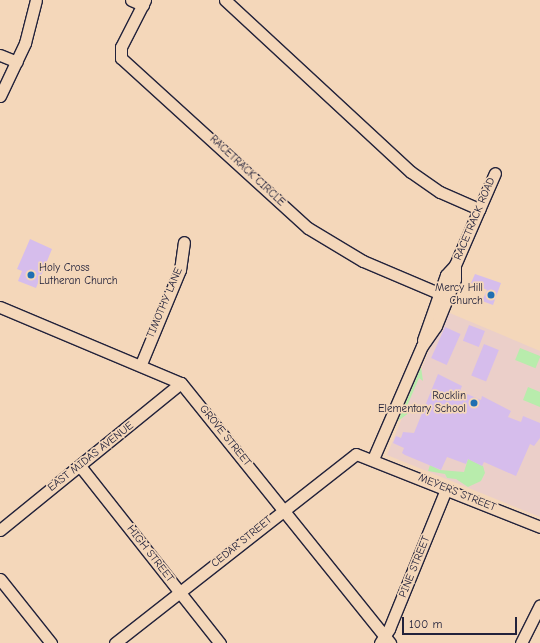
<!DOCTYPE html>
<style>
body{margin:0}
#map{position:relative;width:540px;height:643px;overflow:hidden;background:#f4d7ba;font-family:"Comic Neue",sans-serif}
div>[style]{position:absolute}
.built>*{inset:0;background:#ebcfc9}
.green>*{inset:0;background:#b8ecac;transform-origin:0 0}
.building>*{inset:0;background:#d6bdec;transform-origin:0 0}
.roads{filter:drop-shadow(1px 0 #22223b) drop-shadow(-1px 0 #22223b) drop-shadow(0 1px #22223b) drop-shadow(0 -1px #22223b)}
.minor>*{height:11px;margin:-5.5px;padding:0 5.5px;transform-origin:5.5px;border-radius:5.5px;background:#f4d7ba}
.dots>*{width:11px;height:11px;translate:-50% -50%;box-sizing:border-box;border:2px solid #f4d7ba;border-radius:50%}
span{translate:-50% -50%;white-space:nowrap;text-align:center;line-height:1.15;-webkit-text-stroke:3.5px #f4d7ba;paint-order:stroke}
.street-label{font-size:11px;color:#22223b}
.poi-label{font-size:11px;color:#22223b}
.left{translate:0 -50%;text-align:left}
.right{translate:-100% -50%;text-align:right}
.scale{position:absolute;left:402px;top:617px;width:115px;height:18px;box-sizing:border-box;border:2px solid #22223b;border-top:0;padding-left:5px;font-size:12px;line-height:14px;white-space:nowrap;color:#22223b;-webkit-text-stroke:3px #f4d7ba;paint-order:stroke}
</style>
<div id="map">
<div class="built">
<i style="clip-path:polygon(445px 311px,540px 351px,540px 517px,387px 455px)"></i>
</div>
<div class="green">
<i style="left:520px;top:348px;width:22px;height:13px;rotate:22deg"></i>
<i style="clip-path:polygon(421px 367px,423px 381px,419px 378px,407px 406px,410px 412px,398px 421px)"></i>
<i style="clip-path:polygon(528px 387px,540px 392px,540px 407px,523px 400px)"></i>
<i style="clip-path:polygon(468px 459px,483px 466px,485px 473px,481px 481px,468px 487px,456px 479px,447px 478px,445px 474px,428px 471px,430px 465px,440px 470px,464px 472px)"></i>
</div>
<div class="building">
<i style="clip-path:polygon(30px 239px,52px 249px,36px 288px,18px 281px,22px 271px,17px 269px)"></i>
<i style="clip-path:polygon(475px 274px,501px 283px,493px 305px,482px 301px,487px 290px,471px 283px)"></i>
<i style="left:469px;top:325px;width:17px;height:17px;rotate:21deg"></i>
<i style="left:445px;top:327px;width:17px;height:34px;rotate:24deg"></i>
<i style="left:484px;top:344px;width:16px;height:34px;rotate:22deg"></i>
<i style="clip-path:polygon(438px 374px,462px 386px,460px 391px,481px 400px,482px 396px,511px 411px,508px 417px,521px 422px,523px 416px,540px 423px,540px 438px,534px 446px,530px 444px,516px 476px,484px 462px,482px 466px,468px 459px,466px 464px,447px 457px,441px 470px,405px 455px,402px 453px,404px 448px,393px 443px,396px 436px,401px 438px,403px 432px,414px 433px)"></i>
</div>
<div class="roads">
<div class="minor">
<i style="left:131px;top:0;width:13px;rotate:23deg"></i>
<i style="left:145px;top:0;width:53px;rotate:117.1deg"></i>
<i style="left:121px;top:47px;width:11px;rotate:90deg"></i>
<i style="left:121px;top:58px;width:253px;rotate:42.3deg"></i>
<i style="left:308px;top:228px;width:64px;rotate:31deg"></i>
<i style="left:363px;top:261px;width:87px;rotate:23deg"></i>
<i style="left:225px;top:0;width:253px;rotate:42.8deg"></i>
<i style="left:411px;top:172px;width:35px;rotate:35deg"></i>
<i style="left:440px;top:192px;width:43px;rotate:23.6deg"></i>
<i style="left:0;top:55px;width:18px;rotate:22deg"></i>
<i style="left:0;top:96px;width:59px;rotate:-64.7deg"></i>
<i style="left:25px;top:43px;width:44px;rotate:-75.7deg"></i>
<i style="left:0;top:307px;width:196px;rotate:22.8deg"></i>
<i style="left:181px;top:383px;width:334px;rotate:51.2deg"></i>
<i style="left:423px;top:340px;width:69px;rotate:-70.5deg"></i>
<i style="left:446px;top:275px;width:13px;rotate:-48deg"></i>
<i style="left:455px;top:265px;width:100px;rotate:-66.5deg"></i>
<i style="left:141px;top:364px;width:102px;rotate:-67.5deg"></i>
<i style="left:180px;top:270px;width:28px;rotate:-82deg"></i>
<i style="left:373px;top:459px;width:123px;rotate:-66.6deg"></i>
<i style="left:422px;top:346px;width:24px;rotate:-55deg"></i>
<i style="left:436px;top:326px;width:51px;rotate:-68deg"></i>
<i style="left:455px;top:279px;width:14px;rotate:-90deg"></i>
<i style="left:80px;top:466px;width:226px;rotate:51.7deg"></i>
<i style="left:0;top:530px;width:233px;rotate:-39.1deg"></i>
<i style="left:0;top:579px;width:82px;rotate:51.4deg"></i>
<i style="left:115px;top:643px;width:306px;rotate:-38.1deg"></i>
<i style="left:356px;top:454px;width:198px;rotate:21.6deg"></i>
<i style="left:380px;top:643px;width:17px;rotate:-57deg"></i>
<i style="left:389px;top:629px;width:151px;rotate:-67.8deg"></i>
<i style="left:521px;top:643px;width:42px;rotate:-63.4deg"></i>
</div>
</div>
<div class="dots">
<i style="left:31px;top:275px;background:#1f6fb2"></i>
<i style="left:491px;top:295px;background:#1f6fb2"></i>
<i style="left:474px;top:403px;background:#1f6fb2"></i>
</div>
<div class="street-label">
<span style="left:247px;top:171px;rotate:43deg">RACETRACK CIRCLE</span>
<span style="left:475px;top:219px;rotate:-67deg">RACETRACK ROAD</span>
<span style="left:165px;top:303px;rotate:-67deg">TIMOTHY LANE</span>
<span style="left:225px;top:436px;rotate:51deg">GROVE STREET</span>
<span style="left:91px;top:457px;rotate:-38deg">EAST MIDAS AVENUE</span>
<span style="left:457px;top:493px;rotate:22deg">MEYERS STREET</span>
<span style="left:242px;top:542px;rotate:-39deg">CEDAR STREET</span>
<span style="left:150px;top:554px;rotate:52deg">HIGH STREET</span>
<span style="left:415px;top:567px;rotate:-68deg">PINE STREET</span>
</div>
<div class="poi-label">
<span class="left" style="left:39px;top:275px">Holy Cross<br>Lutheran Church</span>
<span class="right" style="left:483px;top:295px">Mercy Hill<br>Church</span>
<span class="right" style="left:466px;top:403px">Rocklin<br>Elementary School</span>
</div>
<div class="scale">100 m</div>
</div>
